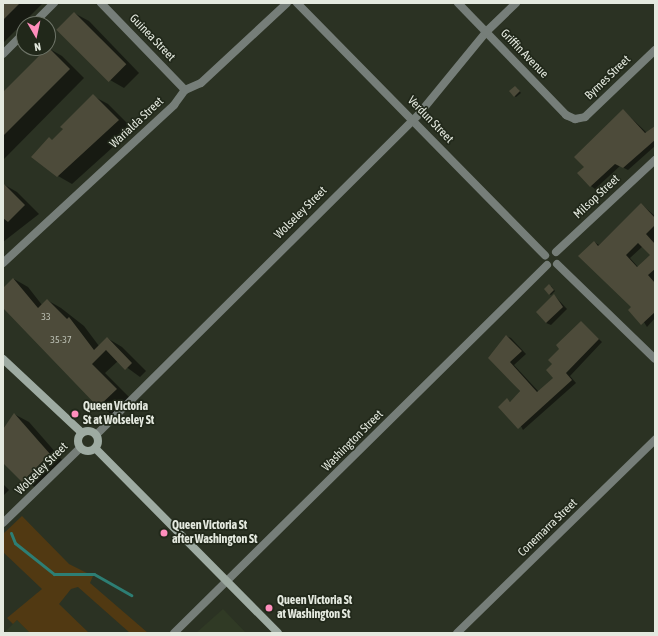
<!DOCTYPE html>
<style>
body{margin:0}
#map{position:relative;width:658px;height:636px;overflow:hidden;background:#2b3223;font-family:"Asap Condensed",sans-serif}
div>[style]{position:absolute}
.built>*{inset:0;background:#303a25}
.green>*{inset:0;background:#513912}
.shadow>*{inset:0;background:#0007}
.stream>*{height:3px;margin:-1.5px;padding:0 1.5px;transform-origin:1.5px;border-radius:1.5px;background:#2d7e74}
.building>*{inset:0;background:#4d4b3a;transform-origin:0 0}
.street>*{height:8px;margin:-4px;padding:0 4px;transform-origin:4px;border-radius:4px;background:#767e79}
.secondary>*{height:8px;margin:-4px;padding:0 4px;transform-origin:4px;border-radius:4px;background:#9eaba2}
.secondary>.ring{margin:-4px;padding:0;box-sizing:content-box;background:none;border:8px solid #9eaba2;border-radius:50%}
.dots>*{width:11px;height:11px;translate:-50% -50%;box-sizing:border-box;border:2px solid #21281a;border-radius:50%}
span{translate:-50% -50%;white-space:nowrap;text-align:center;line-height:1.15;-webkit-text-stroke:3.5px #21281a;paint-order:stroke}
.number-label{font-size:10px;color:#bec2b6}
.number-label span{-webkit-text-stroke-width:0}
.street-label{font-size:12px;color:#e4e9df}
.poi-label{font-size:12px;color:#e4e9df;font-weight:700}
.left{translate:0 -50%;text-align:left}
.frame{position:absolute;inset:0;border:4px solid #e4e9df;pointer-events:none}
.north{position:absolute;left:16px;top:16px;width:40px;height:40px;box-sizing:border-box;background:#21281a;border:1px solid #6f7569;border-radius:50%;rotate:171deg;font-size:11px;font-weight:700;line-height:16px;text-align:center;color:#e4e9df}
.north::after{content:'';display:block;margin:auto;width:14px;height:18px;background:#fe8ebc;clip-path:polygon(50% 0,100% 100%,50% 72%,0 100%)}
</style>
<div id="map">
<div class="built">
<i style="clip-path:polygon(223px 609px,246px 633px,196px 633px)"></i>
<i style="clip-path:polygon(17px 620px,30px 633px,4px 633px)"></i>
</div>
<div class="green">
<i style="clip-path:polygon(22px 516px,69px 564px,93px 576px,90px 583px,148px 633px,130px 633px,78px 587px,71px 589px,59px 604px,89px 633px,30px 633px,17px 620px,13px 624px,7px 618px,42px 589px,3px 552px,3px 534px)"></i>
</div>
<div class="shadow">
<i style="clip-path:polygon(3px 3px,43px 3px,3px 43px)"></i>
<i style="clip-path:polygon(74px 13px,89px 21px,139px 73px,124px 88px,110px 80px)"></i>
<i style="clip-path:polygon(48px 48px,62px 56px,84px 78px,3px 160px,3px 93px)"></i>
<i style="clip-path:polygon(517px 88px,521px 93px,516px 97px,514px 96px)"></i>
<i style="clip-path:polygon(93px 96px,108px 104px,133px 129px,72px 184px,58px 176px,53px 141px)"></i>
<i style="clip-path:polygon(623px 110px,647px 133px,655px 128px,655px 146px,628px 170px,620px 166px,595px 189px,591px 186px,585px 167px)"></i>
<i style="clip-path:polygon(3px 184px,17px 192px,39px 214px,3px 242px)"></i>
<i style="clip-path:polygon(evenodd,641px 204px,655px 216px,655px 318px,647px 327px,594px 242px,599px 245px,641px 204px,643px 246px,651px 255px,638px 267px,630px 258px,643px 246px)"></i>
<i style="clip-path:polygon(14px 279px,28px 287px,42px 305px,47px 300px,61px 308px,84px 326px,99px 346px,107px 338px,122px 347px,146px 371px,140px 377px,118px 361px,105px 373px,130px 398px,113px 415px,99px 406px,3px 307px,3px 289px)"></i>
<i style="clip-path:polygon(551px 286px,555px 291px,551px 295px,549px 294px)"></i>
<i style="clip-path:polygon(554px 295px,567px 309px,551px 325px,546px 323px)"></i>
<i style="clip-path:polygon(581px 322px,602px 342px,570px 376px,576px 383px,523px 430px,507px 400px,511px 402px,520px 391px,490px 357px,506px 336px,511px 338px,526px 354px,514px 365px,539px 392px,554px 378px,554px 364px)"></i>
<i style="clip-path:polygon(14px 414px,29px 422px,64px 462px,37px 489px,3px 462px,3px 429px)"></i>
<i style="clip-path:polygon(3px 484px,9px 490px,3px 496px)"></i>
</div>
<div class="stream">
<i style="left:11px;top:533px;width:11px;rotate:68deg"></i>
<i style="left:15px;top:543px;width:50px;rotate:38.5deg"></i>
<i style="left:54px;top:574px;width:40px"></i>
<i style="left:94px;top:574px;width:43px;rotate:29.6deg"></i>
</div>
<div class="building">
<i style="clip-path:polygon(3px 3px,20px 3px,3px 20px)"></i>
<i style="left:74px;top:12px;width:74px;height:25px;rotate:45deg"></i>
<i style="clip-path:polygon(48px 47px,70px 69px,3px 136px,3px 92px)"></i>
<i style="clip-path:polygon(515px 86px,520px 91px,514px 97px,509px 91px)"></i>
<i style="clip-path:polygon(93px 94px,119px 120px,57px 177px,31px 157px,49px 137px,52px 140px,63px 129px,60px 127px)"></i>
<i style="clip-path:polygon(623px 109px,645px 133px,655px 126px,655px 140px,623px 168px,615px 164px,590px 187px,577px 173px,584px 167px,574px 157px)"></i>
<i style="clip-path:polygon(3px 183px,25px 205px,8px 222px,3px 218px)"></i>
<i style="clip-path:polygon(evenodd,641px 203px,655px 218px,655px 225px,646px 234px,655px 244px,655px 269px,648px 275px,655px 283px,655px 312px,641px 325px,628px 310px,631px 307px,578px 256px,594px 241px,598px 246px,641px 203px,638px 243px,650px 255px,637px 267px,626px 255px,638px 243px)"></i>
<i style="clip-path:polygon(13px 278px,38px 308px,47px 299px,67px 319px,69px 317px,94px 350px,107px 337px,132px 363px,125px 370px,106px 350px,92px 364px,117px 389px,98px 407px,3px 308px,3px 288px)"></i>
<i style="clip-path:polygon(549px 284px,554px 290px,549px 295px,544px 289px)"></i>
<i style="clip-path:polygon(554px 294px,563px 307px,546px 323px,536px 312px)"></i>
<i style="clip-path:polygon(581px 321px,599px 339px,566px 373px,572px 380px,518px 429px,498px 407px,507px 398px,510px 402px,520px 391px,488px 358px,506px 335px,522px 351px,510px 362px,537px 392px,553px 378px,546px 370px,552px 364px,548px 360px,559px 349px,556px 345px)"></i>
<i style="clip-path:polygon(14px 413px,50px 454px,22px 482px,3px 463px,3px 429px)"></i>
</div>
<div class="street">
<i style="left:101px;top:3px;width:121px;rotate:46deg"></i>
<i style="left:297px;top:3px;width:354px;rotate:45.5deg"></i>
<i style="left:458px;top:3px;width:156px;rotate:46deg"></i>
<i style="left:566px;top:115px;width:10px;rotate:24deg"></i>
<i style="left:575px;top:119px;width:10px;rotate:-11deg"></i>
<i style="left:585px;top:117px;width:97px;rotate:-43.7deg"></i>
<i style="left:33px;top:24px;width:30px;rotate:-45deg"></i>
<i style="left:3px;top:54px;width:30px;rotate:-45deg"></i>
<i style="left:556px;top:252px;width:135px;rotate:-42.9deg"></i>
<i style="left:3px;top:263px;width:233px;rotate:-42.7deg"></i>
<i style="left:174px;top:105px;width:19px;rotate:-54deg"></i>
<i style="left:185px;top:90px;width:17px;rotate:-24deg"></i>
<i style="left:201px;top:83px;width:117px;rotate:-42.9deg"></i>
<i style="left:557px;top:264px;width:136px;rotate:44.1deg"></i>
<i style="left:96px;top:435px;width:455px;rotate:-44.8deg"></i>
<i style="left:419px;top:114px;width:106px;rotate:-50.7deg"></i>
<i style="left:486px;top:32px;width:42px;rotate:-44deg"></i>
<i style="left:3px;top:523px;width:107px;rotate:-44.2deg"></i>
<i style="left:174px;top:633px;width:524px;rotate:-44.61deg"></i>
<i style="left:457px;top:633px;width:277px;rotate:-44.3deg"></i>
</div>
<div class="secondary">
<i style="left:3px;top:359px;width:108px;rotate:43.1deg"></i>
<i class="ring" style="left:78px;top:431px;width:12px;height:12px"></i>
<i style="left:95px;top:448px;width:260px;rotate:45.3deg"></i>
</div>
<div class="dots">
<i style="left:75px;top:414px;background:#fe8ebc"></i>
<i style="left:164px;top:533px;background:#fe8ebc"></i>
<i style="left:269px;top:608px;background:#fe8ebc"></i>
</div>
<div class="number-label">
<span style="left:46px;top:317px">33</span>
<span style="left:61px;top:340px">35-37</span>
</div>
<div class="street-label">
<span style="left:152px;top:38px;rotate:46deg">Guinea Street</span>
<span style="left:524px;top:54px;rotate:46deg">Griffin Avenue</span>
<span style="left:608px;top:78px;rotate:-44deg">Byrnes Street</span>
<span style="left:430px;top:120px;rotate:46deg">Verdun Street</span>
<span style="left:137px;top:123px;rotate:-43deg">Warialda Street</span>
<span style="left:597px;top:197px;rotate:-43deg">Milsop Street</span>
<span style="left:301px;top:213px;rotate:-45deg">Wolseley Street</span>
<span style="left:353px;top:441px;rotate:-45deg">Washington Street</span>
<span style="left:42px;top:469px;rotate:-45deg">Wolseley Street</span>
<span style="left:548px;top:528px;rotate:-44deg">Conemarra Street</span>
</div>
<div class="poi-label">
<span class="left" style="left:83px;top:414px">Queen Victoria<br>St at Wolseley St</span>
<span class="left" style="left:172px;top:533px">Queen Victoria St<br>after Washington St</span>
<span class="left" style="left:277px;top:608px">Queen Victoria St<br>at Washington St</span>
</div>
<div class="frame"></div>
<div class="north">N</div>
</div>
